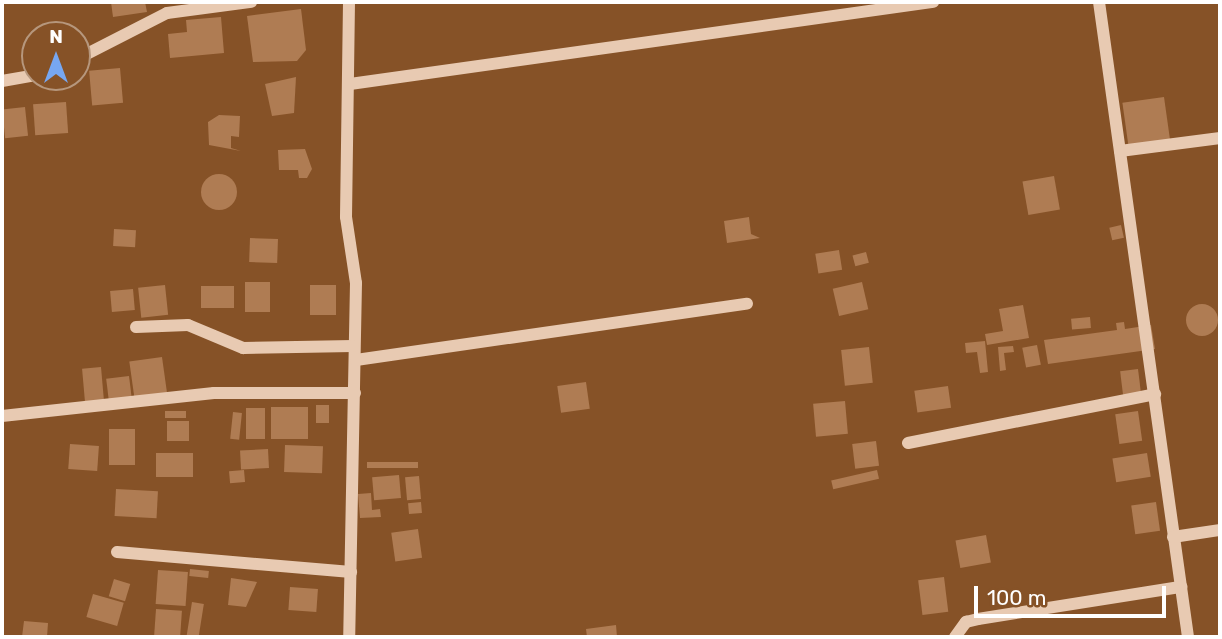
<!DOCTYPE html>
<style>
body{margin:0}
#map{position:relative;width:1222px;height:639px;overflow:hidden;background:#865227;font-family:Rubik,sans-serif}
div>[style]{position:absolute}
.building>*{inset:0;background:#af7c53;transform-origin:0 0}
.round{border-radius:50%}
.minor>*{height:12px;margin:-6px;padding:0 6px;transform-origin:6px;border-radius:6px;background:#e8cab2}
span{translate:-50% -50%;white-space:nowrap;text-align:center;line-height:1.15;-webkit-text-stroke:6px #865227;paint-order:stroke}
.frame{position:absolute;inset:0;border:4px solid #fff;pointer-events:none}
.north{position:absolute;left:21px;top:21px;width:70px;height:70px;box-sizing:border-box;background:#865227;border:2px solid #b6977d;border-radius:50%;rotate:0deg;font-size:19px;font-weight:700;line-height:28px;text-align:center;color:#fff}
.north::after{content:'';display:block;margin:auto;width:24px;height:32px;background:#77a7f1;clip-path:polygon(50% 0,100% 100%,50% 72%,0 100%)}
.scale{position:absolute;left:974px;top:586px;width:192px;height:32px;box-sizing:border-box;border:4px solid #fff;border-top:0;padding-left:9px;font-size:21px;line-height:24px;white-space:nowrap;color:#fff;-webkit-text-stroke:5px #865227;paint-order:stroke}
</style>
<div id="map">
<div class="building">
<i style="clip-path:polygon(111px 2px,145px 2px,147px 12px,113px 17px)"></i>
<i style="clip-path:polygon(301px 9px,306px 50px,297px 61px,253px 62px,247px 16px)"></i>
<i style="clip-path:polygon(221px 17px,224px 53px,170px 58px,168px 34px,187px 32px,186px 20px)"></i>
<i style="left:120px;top:68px;width:35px;height:31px;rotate:85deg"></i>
<i style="clip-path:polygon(296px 77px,294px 113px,272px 116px,265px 84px)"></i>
<i style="left:1164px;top:97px;width:43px;height:42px;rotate:82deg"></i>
<i style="left:66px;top:102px;width:31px;height:33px;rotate:86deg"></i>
<i style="left:25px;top:107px;width:29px;height:23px;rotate:84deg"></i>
<i style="clip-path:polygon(219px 115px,240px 116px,239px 137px,231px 136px,231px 148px,241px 151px,209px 145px,208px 122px)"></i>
<i style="clip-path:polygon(305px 149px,312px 169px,307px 178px,299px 178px,298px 170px,279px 170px,278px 150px)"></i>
<i class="round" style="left:201px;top:174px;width:36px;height:36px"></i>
<i style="left:1054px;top:176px;width:34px;height:32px;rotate:80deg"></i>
<i style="clip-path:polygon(749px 217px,751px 234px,760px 238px,727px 243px,724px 221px)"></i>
<i style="left:1121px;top:225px;width:13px;height:12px;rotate:77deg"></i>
<i style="left:114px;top:229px;width:22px;height:17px;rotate:3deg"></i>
<i style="left:250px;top:238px;width:28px;height:24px;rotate:2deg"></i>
<i style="left:839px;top:250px;width:20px;height:24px;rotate:81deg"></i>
<i style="left:866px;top:252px;width:11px;height:14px;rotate:75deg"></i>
<i style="left:245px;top:282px;width:25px;height:30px"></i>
<i style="left:862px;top:282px;width:28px;height:30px;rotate:77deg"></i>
<i style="left:165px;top:285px;width:30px;height:27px;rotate:84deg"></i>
<i style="left:310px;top:285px;width:26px;height:30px"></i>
<i style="left:234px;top:286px;width:22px;height:33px;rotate:90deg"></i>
<i style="left:133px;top:289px;width:21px;height:23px;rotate:85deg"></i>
<i class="round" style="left:1186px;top:304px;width:32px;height:32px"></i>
<i style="clip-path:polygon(1023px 305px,1029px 338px,987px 345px,985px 334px,1003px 331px,999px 309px)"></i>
<i style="left:1090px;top:317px;width:11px;height:19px;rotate:85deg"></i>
<i style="clip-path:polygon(1124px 322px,1125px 329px,1151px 325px,1155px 349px,1048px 364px,1044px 340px,1117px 330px,1116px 323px)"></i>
<i style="clip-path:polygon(985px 341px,988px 372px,980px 373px,977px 352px,966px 353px,965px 343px)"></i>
<i style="left:1037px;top:345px;width:20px;height:15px;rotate:79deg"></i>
<i style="clip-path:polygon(1013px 346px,1014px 352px,1004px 353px,1006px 370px,1000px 371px,998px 347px)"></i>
<i style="left:869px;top:347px;width:36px;height:28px;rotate:84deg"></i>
<i style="left:162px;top:357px;width:36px;height:33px;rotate:82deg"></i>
<i style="left:101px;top:367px;width:35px;height:19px;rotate:85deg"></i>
<i style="left:1138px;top:369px;width:24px;height:18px;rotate:83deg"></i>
<i style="left:129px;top:376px;width:23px;height:23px;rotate:83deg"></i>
<i style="left:586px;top:382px;width:27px;height:29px;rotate:82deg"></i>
<i style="left:948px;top:386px;width:22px;height:34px;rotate:82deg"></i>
<i style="left:845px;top:401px;width:33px;height:32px;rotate:85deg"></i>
<i style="left:316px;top:405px;width:13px;height:18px"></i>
<i style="left:271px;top:407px;width:37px;height:32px"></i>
<i style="left:246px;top:408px;width:19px;height:31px"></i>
<i style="left:186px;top:411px;width:7px;height:21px;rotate:90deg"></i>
<i style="left:1138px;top:411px;width:30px;height:23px;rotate:82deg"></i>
<i style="left:233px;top:412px;width:9px;height:27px;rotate:6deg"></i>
<i style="left:167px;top:421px;width:22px;height:20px"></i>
<i style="left:109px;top:429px;width:26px;height:36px"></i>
<i style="left:876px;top:441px;width:25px;height:24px;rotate:83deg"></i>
<i style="left:70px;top:444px;width:29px;height:25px;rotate:4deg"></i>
<i style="left:285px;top:445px;width:38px;height:27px;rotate:2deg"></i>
<i style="left:268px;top:449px;width:19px;height:28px;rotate:87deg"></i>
<i style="left:156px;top:453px;width:37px;height:24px"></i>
<i style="left:1147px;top:453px;width:24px;height:35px;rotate:81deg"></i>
<i style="left:418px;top:462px;width:6px;height:51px;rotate:90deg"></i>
<i style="left:244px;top:470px;width:12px;height:15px;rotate:85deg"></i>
<i style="left:877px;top:470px;width:9px;height:47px;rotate:77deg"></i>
<i style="left:399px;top:475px;width:23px;height:27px;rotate:85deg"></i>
<i style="left:419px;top:476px;width:23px;height:14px;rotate:85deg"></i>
<i style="left:116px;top:489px;width:42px;height:27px;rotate:3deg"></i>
<i style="clip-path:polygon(371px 493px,372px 510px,380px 509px,381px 517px,360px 518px,358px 494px)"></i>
<i style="left:421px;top:502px;width:11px;height:13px;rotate:85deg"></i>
<i style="left:1156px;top:502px;width:29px;height:25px;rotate:82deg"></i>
<i style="left:418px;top:529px;width:29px;height:27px;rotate:82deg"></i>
<i style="left:986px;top:535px;width:28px;height:31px;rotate:80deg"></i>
<i style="left:190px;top:569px;width:19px;height:7px;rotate:6deg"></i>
<i style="left:158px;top:570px;width:30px;height:34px;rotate:4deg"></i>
<i style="left:944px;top:577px;width:35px;height:26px;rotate:83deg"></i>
<i style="clip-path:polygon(231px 578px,257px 582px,246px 607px,228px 605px)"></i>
<i style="left:114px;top:579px;width:17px;height:18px;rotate:17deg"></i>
<i style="left:290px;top:587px;width:28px;height:23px;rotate:4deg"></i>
<i style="left:93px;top:594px;width:32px;height:24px;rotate:16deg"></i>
<i style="left:192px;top:602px;width:12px;height:35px;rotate:9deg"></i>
<i style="left:156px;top:609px;width:26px;height:28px;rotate:4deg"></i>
<i style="clip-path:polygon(24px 621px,48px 623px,47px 637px,22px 637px)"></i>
<i style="clip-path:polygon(616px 625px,617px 637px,587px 637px,586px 629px)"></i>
</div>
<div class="minor">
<i style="left:349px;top:2px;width:215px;rotate:90.8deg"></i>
<i style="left:346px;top:217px;width:67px;rotate:81.4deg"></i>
<i style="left:356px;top:283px;width:354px;rotate:91.1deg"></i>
<i style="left:1099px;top:2px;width:641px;rotate:82.02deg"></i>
<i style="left:77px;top:59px;width:101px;rotate:-27.1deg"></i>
<i style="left:167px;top:13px;width:85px;rotate:-7.5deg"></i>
<i style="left:2px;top:81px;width:34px;rotate:-10deg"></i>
<i style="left:350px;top:84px;width:589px;rotate:-8.01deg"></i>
<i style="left:1120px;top:151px;width:101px;rotate:-7.4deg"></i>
<i style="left:136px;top:327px;width:52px;rotate:-2.2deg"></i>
<i style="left:188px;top:325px;width:60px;rotate:22.7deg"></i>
<i style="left:243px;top:348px;width:110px;rotate:-1deg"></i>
<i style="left:356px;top:360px;width:395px;rotate:-8.2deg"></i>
<i style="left:2px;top:416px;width:213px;rotate:-6.2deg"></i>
<i style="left:214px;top:393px;width:141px"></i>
<i style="left:908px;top:443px;width:252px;rotate:-11.2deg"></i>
<i style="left:1173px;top:537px;width:48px;rotate:-8.5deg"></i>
<i style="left:117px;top:552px;width:235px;rotate:4.9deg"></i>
<i style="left:955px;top:637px;width:19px;rotate:-54deg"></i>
<i style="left:966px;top:622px;width:12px;rotate:-14deg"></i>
<i style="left:978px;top:619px;width:206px;rotate:-9deg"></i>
</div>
<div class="frame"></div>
<div class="north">N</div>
<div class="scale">100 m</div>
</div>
